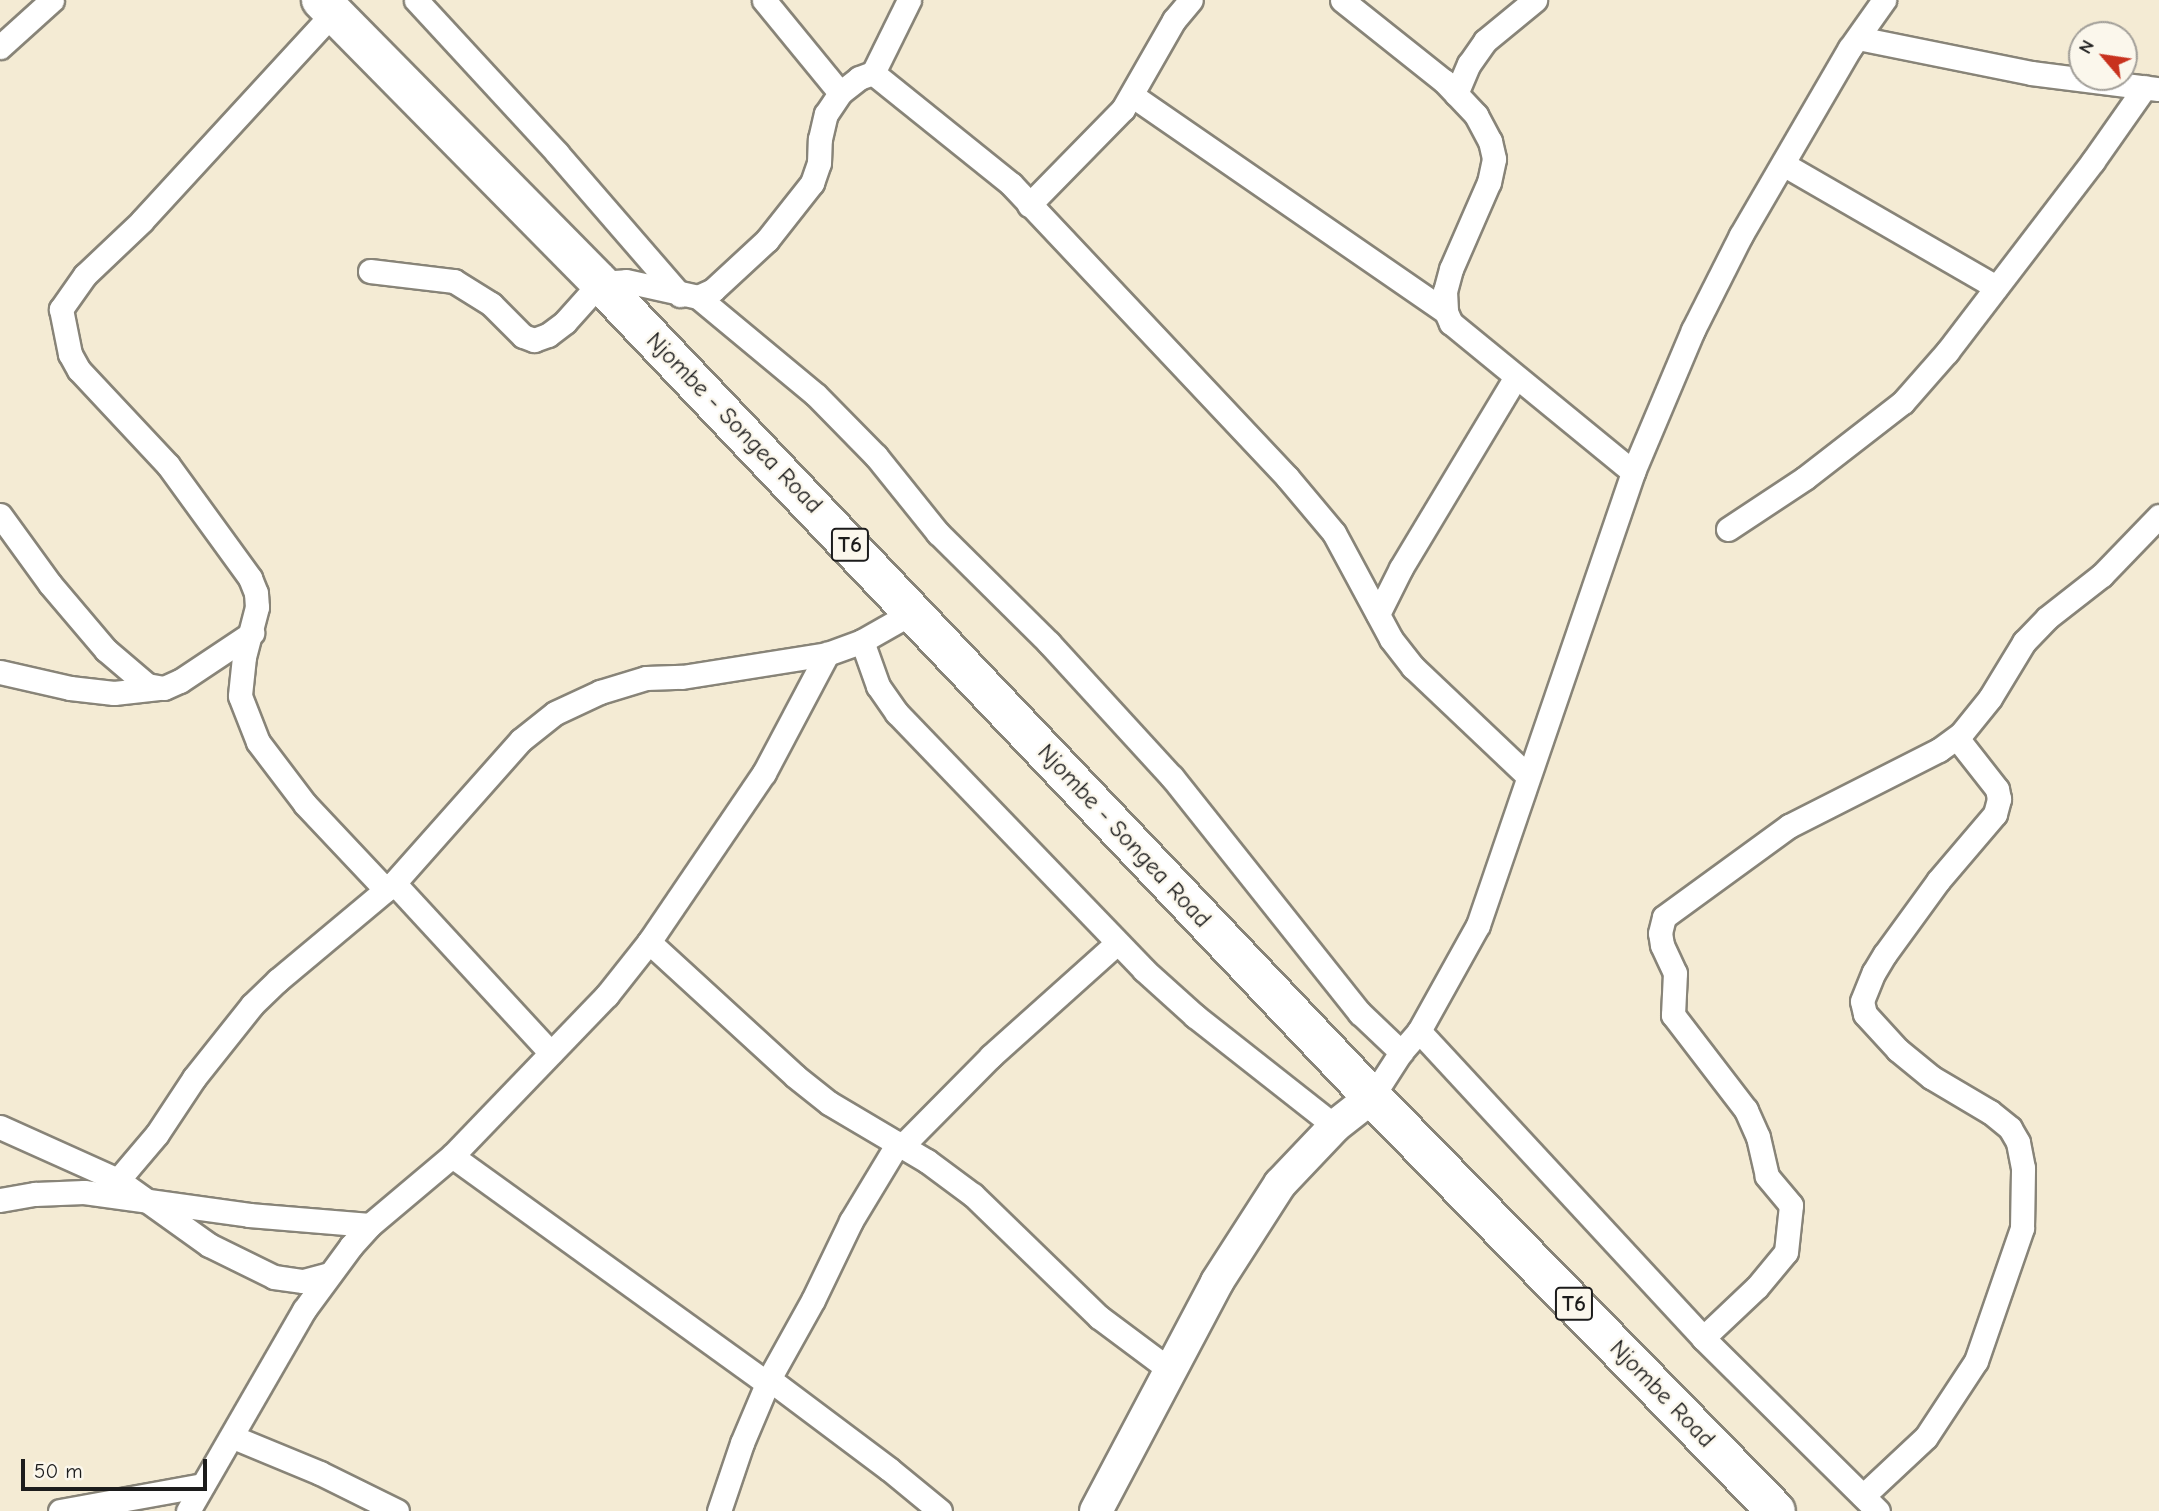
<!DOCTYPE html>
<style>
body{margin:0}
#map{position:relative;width:2159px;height:1511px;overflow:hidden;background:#f4ebd4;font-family:"Comic Neue",sans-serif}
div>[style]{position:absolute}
.roads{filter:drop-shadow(2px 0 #888478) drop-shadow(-2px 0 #888478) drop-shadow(0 2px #888478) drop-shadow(0 -2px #888478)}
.street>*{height:23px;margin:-11.5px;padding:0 11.5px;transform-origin:11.5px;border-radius:11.5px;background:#fff}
.secondary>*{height:32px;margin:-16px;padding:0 16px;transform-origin:16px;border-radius:16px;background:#fff}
.highway>*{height:38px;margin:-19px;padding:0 19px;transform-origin:19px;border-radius:19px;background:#fff}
span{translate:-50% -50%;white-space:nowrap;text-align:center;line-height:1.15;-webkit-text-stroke:5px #fbf7ec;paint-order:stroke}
.shield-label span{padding:2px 5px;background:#fbf7ec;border:2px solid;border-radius:5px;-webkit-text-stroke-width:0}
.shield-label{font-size:23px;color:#1c1c1c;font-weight:700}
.street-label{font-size:24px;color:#1c1c1c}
.north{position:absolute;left:2068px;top:21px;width:70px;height:70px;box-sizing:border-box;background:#fbf7ec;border:2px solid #a29f99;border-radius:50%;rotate:299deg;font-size:19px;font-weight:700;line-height:28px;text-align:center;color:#1c1c1c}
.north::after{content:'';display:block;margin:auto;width:24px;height:32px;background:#c8321e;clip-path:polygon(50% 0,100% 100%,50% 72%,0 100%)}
.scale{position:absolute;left:21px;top:1459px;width:186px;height:32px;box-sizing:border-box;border:4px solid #1c1c1c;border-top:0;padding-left:9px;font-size:21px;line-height:24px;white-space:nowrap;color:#1c1c1c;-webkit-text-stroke:5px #fbf7ec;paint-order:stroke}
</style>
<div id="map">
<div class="roads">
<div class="street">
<i style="left:335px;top:0;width:13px;rotate:99deg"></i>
<i style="left:333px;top:13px;width:282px;rotate:132.6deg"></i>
<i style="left:142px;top:221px;width:79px;rotate:136.5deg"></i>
<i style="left:85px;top:275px;width:42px;rotate:125.2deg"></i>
<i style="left:61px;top:309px;width:46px;rotate:78.7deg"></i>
<i style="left:70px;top:354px;width:18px;rotate:61deg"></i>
<i style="left:79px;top:370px;width:130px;rotate:46.9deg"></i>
<i style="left:168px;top:465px;width:140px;rotate:54deg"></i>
<i style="left:250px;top:578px;width:16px;rotate:68deg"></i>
<i style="left:256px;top:593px;width:14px;rotate:86deg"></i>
<i style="left:257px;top:607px;width:52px;rotate:104.6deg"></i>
<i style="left:244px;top:657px;width:39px;rotate:96deg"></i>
<i style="left:240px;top:696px;width:49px;rotate:68.6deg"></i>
<i style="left:258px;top:742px;width:78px;rotate:52.8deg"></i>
<i style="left:305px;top:804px;width:118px;rotate:46.7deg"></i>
<i style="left:416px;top:0;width:208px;rotate:47.3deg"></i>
<i style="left:557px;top:153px;width:188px;rotate:49.1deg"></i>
<i style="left:764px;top:0;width:120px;rotate:50.7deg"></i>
<i style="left:1342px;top:0;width:130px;rotate:38.5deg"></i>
<i style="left:1444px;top:81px;width:47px;rotate:46.7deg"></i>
<i style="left:1476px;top:115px;width:30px;rotate:62deg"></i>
<i style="left:1490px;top:141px;width:18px;rotate:77deg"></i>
<i style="left:1494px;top:159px;width:24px;rotate:102deg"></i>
<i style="left:1489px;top:182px;width:95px;rotate:113.6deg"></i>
<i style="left:1451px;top:269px;width:23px;rotate:105deg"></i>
<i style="left:1445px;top:291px;width:21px;rotate:87deg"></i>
<i style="left:1446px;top:312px;width:12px;rotate:66deg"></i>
<i style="left:1451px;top:323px;width:235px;rotate:39.3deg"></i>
<i style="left:1858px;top:38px;width:177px;rotate:11.4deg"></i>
<i style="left:2031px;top:73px;width:128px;rotate:7.2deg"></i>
<i style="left:0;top:47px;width:70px;rotate:-42.1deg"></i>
<i style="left:873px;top:73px;width:177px;rotate:38.8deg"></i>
<i style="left:1011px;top:184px;width:403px;rotate:46.7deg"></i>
<i style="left:1287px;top:477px;width:73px;rotate:50deg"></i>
<i style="left:1334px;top:533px;width:120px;rotate:61.7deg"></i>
<i style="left:1391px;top:639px;width:36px;rotate:52deg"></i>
<i style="left:1413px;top:667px;width:158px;rotate:43.5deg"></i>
<i style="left:1456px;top:94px;width:33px;rotate:-67deg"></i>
<i style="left:1469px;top:64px;width:28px;rotate:-55deg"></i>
<i style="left:1485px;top:41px;width:65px;rotate:-39.4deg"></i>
<i style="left:1133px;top:96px;width:380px;rotate:34.6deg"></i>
<i style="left:1783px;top:164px;width:246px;rotate:30deg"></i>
<i style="left:1029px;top:205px;width:134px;rotate:-45.6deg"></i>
<i style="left:1123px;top:109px;width:103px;rotate:-60.2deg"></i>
<i style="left:1174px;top:20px;width:26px;rotate:-50deg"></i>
<i style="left:370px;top:271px;width:85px;rotate:6.8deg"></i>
<i style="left:454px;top:281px;width:44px;rotate:31.9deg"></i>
<i style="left:491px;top:304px;width:45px;rotate:45deg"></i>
<i style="left:523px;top:336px;width:12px;rotate:20deg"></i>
<i style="left:534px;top:340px;width:15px;rotate:-20deg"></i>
<i style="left:548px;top:335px;width:21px;rotate:-37deg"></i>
<i style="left:565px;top:322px;width:52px;rotate:-48.1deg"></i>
<i style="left:600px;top:283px;width:26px;rotate:-4deg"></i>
<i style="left:626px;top:281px;width:74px;rotate:12.5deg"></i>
<i style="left:698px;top:297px;width:17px;rotate:-25deg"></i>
<i style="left:713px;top:290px;width:74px;rotate:-42.8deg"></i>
<i style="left:767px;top:240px;width:73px;rotate:-51.7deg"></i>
<i style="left:812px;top:183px;width:21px;rotate:-71deg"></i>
<i style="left:819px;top:163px;width:24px;rotate:-88deg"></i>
<i style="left:820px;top:139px;width:26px;rotate:-77deg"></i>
<i style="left:826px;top:114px;width:25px;rotate:-56deg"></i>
<i style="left:840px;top:93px;width:24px;rotate:-38deg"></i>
<i style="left:859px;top:78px;width:15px;rotate:-20deg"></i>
<i style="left:873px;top:73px;width:81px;rotate:-63.7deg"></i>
<i style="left:698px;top:297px;width:153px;rotate:39.7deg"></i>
<i style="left:816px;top:395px;width:86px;rotate:45.5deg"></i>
<i style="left:876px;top:456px;width:99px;rotate:51.2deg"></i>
<i style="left:938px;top:533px;width:156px;rotate:44.7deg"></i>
<i style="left:1049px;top:643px;width:182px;rotate:47.5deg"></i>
<i style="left:1172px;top:777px;width:302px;rotate:51.5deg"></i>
<i style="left:1360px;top:1013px;width:57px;rotate:43.6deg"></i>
<i style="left:0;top:515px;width:85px;rotate:54.1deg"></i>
<i style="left:50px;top:584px;width:87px;rotate:49.7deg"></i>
<i style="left:106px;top:650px;width:54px;rotate:40.5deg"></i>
<i style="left:147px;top:685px;width:17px;rotate:10deg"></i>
<i style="left:164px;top:688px;width:17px;rotate:-24deg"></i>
<i style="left:180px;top:681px;width:87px;rotate:-33.7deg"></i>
<i style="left:1728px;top:529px;width:92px;rotate:-33.5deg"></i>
<i style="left:1805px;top:478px;width:124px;rotate:-37.8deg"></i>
<i style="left:1903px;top:402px;width:67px;rotate:-48.7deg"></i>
<i style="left:1947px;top:352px;width:240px;rotate:-52.6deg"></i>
<i style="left:2093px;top:161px;width:90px;rotate:-54.9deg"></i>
<i style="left:1378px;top:614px;width:51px;rotate:-63.4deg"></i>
<i style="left:1401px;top:568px;width:222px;rotate:-59deg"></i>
<i style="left:862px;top:641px;width:48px;rotate:70.4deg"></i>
<i style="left:878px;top:686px;width:33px;rotate:55deg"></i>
<i style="left:897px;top:713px;width:356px;rotate:46.1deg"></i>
<i style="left:1144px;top:970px;width:69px;rotate:42deg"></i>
<i style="left:1195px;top:1016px;width:178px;rotate:38.2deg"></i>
<i style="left:0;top:672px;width:72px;rotate:12.9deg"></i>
<i style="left:70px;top:688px;width:44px;rotate:6.5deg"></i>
<i style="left:114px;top:693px;width:45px;rotate:-6.3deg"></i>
<i style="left:394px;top:883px;width:231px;rotate:47.3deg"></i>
<i style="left:649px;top:942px;width:198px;rotate:42.5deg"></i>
<i style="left:795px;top:1076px;width:43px;rotate:38.5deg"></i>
<i style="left:829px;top:1103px;width:114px;rotate:30.6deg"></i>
<i style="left:927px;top:1161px;width:57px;rotate:36.5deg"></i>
<i style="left:973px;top:1195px;width:175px;rotate:44.1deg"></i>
<i style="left:1099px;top:1317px;width:89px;rotate:36.7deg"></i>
<i style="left:1419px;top:1031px;width:418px;rotate:47.2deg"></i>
<i style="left:1703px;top:1338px;width:246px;rotate:44.7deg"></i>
<i style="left:1372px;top:1097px;width:54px;rotate:-57.2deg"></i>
<i style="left:1401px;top:1052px;width:28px;rotate:-49deg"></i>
<i style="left:1419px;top:1031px;width:121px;rotate:-60.9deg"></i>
<i style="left:1478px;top:925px;width:479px;rotate:-71.1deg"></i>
<i style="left:1633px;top:472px;width:154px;rotate:-67.1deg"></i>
<i style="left:1693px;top:330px;width:106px;rotate:-63.2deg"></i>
<i style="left:1741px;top:235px;width:216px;rotate:-59.8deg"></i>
<i style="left:1850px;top:48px;width:59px;rotate:-54.7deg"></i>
<i style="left:0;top:1127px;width:129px;rotate:24.2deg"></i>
<i style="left:118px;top:1180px;width:112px;rotate:35.5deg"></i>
<i style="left:209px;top:1245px;width:72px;rotate:26.2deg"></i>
<i style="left:274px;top:1277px;width:29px;rotate:8deg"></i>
<i style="left:303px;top:1281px;width:28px;rotate:-15deg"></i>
<i style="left:902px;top:1146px;width:127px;rotate:-45.3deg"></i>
<i style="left:991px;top:1056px;width:169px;rotate:-41.9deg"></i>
<i style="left:452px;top:1156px;width:388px;rotate:35.8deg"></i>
<i style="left:118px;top:1180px;width:60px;rotate:-49.7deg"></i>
<i style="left:157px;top:1134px;width:67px;rotate:-56.5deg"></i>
<i style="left:194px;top:1078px;width:93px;rotate:-51.5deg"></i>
<i style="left:252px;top:1005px;width:36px;rotate:-44deg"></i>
<i style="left:278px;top:980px;width:151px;rotate:-39.9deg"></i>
<i style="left:394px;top:883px;width:191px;rotate:-48.4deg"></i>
<i style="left:521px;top:740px;width:43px;rotate:-38.5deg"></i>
<i style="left:555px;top:713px;width:50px;rotate:-25deg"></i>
<i style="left:600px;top:692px;width:48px;rotate:-16.9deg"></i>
<i style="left:646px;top:678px;width:36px;rotate:-2deg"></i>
<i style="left:682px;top:677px;width:147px;rotate:-9deg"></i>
<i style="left:827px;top:654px;width:37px;rotate:-20deg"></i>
<i style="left:862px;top:641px;width:59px;rotate:-29.6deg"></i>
<i style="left:0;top:1200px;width:36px;rotate:-10deg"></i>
<i style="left:35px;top:1194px;width:49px;rotate:-2.3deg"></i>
<i style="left:84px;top:1192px;width:167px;rotate:7.9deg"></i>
<i style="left:249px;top:1215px;width:121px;rotate:4.7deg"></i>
<i style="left:1703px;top:1338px;width:74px;rotate:-43.4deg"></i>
<i style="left:1757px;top:1287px;width:45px;rotate:-50.4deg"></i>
<i style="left:1786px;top:1252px;width:47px;rotate:-83.9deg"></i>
<i style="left:1791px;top:1205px;width:38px;rotate:-130deg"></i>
<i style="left:1767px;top:1176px;width:40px;rotate:-103deg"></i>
<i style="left:1758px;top:1137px;width:30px;rotate:-114deg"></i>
<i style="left:1746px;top:1110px;width:120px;rotate:-127.5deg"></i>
<i style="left:1673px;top:1015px;width:42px;rotate:-87.3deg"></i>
<i style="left:1675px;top:973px;width:31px;rotate:-115deg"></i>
<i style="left:1662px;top:945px;width:12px;rotate:-99deg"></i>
<i style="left:1660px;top:933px;width:16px;rotate:-76deg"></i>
<i style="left:1664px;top:917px;width:155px;rotate:-36.1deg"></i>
<i style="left:1789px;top:826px;width:168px;rotate:-26.9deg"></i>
<i style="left:1939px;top:750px;width:27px;rotate:-36deg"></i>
<i style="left:1961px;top:734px;width:46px;rotate:-51.1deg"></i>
<i style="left:1990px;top:698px;width:66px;rotate:-58.7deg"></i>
<i style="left:2024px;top:642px;width:33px;rotate:-46deg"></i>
<i style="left:2047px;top:618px;width:70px;rotate:-38deg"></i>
<i style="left:2102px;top:575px;width:82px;rotate:-46deg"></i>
<i style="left:769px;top:1379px;width:150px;rotate:36.9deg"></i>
<i style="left:889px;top:1469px;width:66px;rotate:39.5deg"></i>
<i style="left:233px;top:1437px;width:94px;rotate:22.5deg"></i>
<i style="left:320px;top:1473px;width:86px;rotate:26.3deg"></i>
<i style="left:1863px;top:1496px;width:86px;rotate:-43.1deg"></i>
<i style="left:1926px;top:1437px;width:91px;rotate:-56.7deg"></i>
<i style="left:1976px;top:1361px;width:141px;rotate:-70.9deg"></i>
<i style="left:2022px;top:1228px;width:60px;rotate:-89deg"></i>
<i style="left:2023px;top:1168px;width:26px;rotate:-101deg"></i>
<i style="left:2018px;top:1142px;width:16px;rotate:-120deg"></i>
<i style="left:2010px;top:1128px;width:26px;rotate:-141deg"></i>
<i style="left:1990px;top:1112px;width:69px;rotate:-149.3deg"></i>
<i style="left:1931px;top:1077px;width:43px;rotate:-140.7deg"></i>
<i style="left:1898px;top:1050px;width:49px;rotate:-132.5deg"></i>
<i style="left:1865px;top:1014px;width:13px;rotate:-103deg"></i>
<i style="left:1862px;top:1001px;width:31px;rotate:-68deg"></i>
<i style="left:1874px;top:972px;width:21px;rotate:-59deg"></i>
<i style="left:1885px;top:954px;width:90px;rotate:-54deg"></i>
<i style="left:1938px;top:881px;width:88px;rotate:-49.6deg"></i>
<i style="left:1995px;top:814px;width:16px;rotate:-75deg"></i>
<i style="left:1999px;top:799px;width:10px;rotate:-101deg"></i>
<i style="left:1997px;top:789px;width:65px;rotate:-128.1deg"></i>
<i style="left:60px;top:1511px;width:145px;rotate:-10.3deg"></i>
<i style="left:188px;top:1511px;width:232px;rotate:-60deg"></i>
<i style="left:304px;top:1310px;width:79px;rotate:-53.7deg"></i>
<i style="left:351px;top:1246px;width:28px;rotate:-48deg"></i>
<i style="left:370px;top:1225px;width:107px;rotate:-40.1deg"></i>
<i style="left:452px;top:1156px;width:223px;rotate:-46.1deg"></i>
<i style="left:607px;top:995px;width:68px;rotate:-51.6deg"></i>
<i style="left:649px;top:942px;width:204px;rotate:-55.8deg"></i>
<i style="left:764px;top:773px;width:135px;rotate:-62.1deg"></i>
<i style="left:719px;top:1511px;width:72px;rotate:-71.3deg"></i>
<i style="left:742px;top:1443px;width:69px;rotate:-67.1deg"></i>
<i style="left:769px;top:1379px;width:90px;rotate:-60.9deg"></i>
<i style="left:813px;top:1300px;width:88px;rotate:-64.3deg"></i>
<i style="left:851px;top:1221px;width:91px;rotate:-58.9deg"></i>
</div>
<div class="secondary">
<i style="left:1096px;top:1511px;width:259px;rotate:-62.1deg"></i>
<i style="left:1217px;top:1282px;width:117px;rotate:-57.3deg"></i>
<i style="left:1280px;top:1184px;width:80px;rotate:-46.5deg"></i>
<i style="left:1335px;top:1126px;width:47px;rotate:-38.1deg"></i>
</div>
<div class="highway">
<i style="left:321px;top:0;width:397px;rotate:45.4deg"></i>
<i style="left:600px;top:283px;width:1122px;rotate:46.52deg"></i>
<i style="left:1372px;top:1097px;width:578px;rotate:45.7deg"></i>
</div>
</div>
<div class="shield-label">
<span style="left:850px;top:545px">T6</span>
<span style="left:1574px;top:1304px">T6</span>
</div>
<div class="street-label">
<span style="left:734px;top:423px;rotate:46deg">Njombe - Songea Road</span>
<span style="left:1124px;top:836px;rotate:47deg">Njombe - Songea Road</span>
<span style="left:1662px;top:1394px;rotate:46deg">Njombe Road</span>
</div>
<div class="north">N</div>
<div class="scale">50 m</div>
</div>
